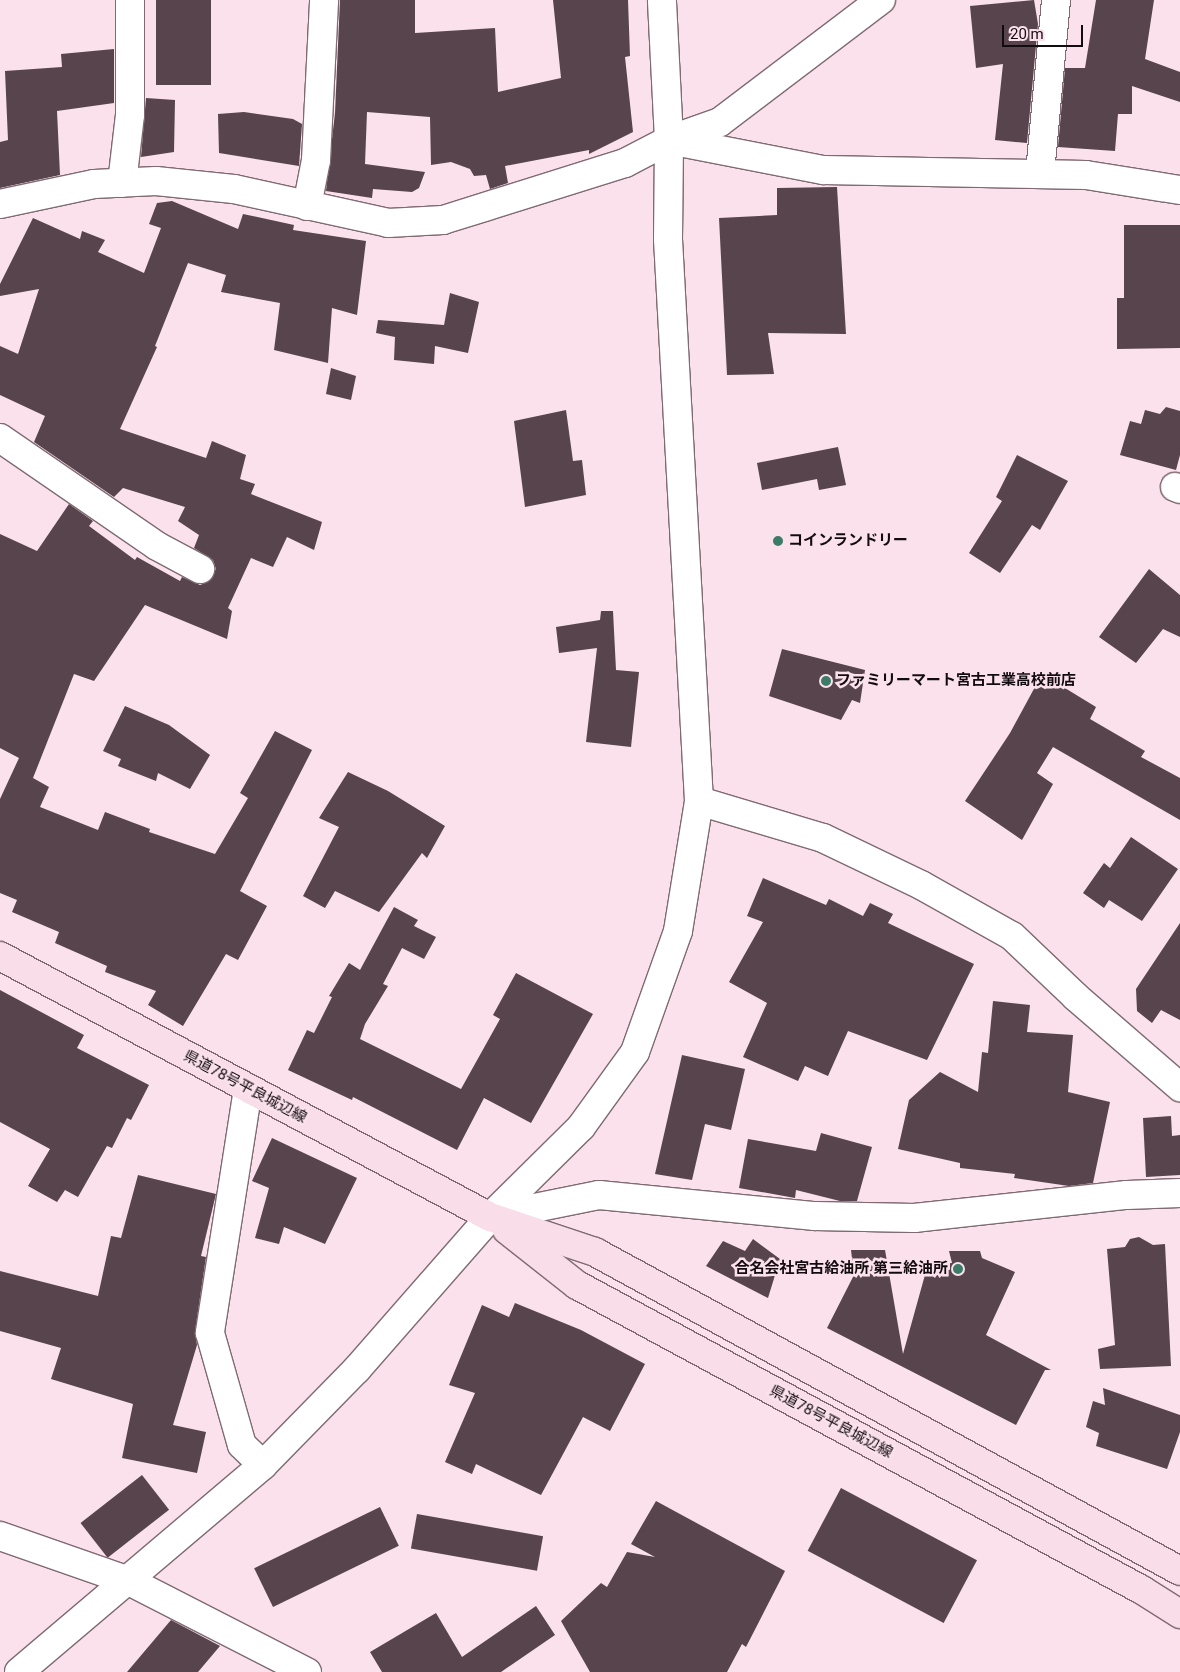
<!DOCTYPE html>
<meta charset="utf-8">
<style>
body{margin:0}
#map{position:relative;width:1180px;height:1672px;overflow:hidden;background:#fae1eb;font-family:Roboto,"Noto Sans JP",sans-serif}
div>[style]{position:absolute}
.building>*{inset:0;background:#57444c;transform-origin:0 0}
.roads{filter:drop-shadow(1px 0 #7f6a72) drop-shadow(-1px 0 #7f6a72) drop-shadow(0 1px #7f6a72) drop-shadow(0 -1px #7f6a72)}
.minor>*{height:28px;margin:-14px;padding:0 14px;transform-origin:14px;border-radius:14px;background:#fff}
.major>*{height:28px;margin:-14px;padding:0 14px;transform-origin:14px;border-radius:14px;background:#f9dde9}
.dots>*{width:14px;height:14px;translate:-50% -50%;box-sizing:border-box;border:2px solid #fae1eb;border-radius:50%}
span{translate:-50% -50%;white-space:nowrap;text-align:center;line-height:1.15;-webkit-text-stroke:5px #fae1eb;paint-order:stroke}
.poi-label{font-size:15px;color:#130c0f;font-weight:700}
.left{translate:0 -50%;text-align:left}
.right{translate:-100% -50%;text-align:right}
.street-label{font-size:15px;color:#130c0f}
.scale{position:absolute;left:1002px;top:25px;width:81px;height:22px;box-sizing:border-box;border:2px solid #130c0f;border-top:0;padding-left:6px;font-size:15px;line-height:18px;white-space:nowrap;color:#130c0f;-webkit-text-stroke:4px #fae1eb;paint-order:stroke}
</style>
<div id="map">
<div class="building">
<i style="left:156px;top:0;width:55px;height:85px"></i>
<i style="clip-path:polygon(340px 0,415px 0,415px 33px,495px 28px,498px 92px,561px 78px,553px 0,628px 0,630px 56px,625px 57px,633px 132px,589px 154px,589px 150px,505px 166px,508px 183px,490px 189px,486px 175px,474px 176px,470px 169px,451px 162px,431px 165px,430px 117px,367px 112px,365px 164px,425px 172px,419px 188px,412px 192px,373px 189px,372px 198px,326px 191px,335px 113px)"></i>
<i style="clip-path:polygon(1034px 0,1038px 24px,1027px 143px,995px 140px,1003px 64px,976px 68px,970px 6px)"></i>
<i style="clip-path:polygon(1096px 0,1154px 0,1145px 59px,1180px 72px,1180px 102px,1132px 86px,1132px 114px,1118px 114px,1115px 151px,1058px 147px,1065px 68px,1085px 68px)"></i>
<i style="clip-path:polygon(114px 49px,114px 103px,57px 111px,60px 175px,0 188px,0 142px,8px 140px,5px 71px,62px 67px,61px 54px)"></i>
<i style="clip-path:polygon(146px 98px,175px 100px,174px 152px,141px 157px)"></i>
<i style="clip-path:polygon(244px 112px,293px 119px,302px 124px,299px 166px,219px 153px,218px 114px)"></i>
<i style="clip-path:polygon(837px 187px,846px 334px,768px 333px,774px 374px,727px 375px,719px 218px,777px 215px,777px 188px)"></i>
<i style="clip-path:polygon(172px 201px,238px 229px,243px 214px,294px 225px,293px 230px,366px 241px,357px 315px,332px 308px,328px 363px,274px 350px,280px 303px,221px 292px,226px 275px,188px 263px,155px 346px,157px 347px,120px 429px,206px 458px,212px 441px,246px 455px,240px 479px,255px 484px,251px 494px,322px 522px,314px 550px,287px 537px,273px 567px,251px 558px,228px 608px,232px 611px,227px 639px,145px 605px,94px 681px,74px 674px,33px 778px,49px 787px,40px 807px,98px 830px,105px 812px,150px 829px,149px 832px,215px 854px,248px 798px,240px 793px,275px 731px,312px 750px,240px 891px,267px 906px,238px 960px,226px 954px,183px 1026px,148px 1005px,156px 991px,105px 972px,107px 966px,55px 943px,59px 932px,12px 912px,17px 900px,0 893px,0 799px,19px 758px,0 748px,0 534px,37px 551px,69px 504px,93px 521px,89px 526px,135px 560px,137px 557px,180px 581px,182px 577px,200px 585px,208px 582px,216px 569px,213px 560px,194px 548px,199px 535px,178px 521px,185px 507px,123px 488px,114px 497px,34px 442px,45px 416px,0 395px,0 346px,18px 354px,39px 289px,0 296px,0 284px,33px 218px,80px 239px,82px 231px,105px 240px,98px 252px,144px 273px,161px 228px,149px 224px,157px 203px)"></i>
<i style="clip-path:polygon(1124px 225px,1180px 225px,1180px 348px,1117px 349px,1117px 298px,1124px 298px)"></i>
<i style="clip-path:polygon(450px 293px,479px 302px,468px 353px,435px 346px,434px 364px,394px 360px,395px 337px,376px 333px,378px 320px,444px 325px)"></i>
<i style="clip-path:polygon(331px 368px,356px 376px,351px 400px,326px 394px)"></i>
<i style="clip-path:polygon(1166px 407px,1180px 411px,1180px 455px,1176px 470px,1120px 455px,1130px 421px,1141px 424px,1145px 410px,1160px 414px)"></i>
<i style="clip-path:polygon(566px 410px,573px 461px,582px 460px,586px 495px,525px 507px,514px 421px)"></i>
<i style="clip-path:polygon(838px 447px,846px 485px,819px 490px,817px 479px,762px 490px,757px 463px)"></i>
<i style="clip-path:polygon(1017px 455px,1068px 481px,1040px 530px,1032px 525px,1000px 573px,969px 553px,1002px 501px,996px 497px)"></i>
<i style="clip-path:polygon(1149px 569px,1180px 595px,1180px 637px,1163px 629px,1136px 663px,1099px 637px)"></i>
<i style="clip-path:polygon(601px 611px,613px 611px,616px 670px,639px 672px,631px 747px,586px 742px,597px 648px,559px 653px,556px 627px,600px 620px)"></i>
<i style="clip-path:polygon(782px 649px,865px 670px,860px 703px,852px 700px,841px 720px,769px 696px)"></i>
<i style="clip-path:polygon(1042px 674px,1096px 707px,1090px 719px,1145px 751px,1141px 757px,1180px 778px,1180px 820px,1053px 747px,1037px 773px,1053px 784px,1022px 840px,965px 801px,1010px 733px)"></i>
<i style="clip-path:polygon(125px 706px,169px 725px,210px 755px,190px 789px,158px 773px,156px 781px,118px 766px,121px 759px,103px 751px)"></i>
<i style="clip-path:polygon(348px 772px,388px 791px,445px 826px,427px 858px,422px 853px,379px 912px,335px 891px,325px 908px,303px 896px,339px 827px,319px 818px)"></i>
<i style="clip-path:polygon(1131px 837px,1178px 869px,1142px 921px,1109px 900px,1104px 908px,1083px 893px,1104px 863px,1110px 868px)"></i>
<i style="clip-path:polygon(763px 878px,826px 905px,829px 899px,863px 916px,870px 903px,893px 914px,888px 923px,974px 964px,927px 1060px,848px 1031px,828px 1076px,805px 1066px,798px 1081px,743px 1057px,767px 1003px,729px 982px,763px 922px,747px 916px)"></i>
<i style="clip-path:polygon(394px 907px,418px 920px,414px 926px,436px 937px,424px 959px,402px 948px,383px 984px,388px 986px,365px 1024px,360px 1039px,461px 1089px,500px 1019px,493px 1015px,516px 973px,593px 1014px,531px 1123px,484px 1098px,457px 1150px,353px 1097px,352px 1100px,288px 1070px,307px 1030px,314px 1033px,332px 997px,329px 996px,349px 963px,360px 970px)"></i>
<i style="clip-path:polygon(1180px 923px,1180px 1020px,1161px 1010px,1152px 1023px,1137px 1011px,1136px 989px)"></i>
<i style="clip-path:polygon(0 990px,84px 1035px,77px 1048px,149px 1085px,131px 1120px,127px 1118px,112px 1148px,107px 1146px,78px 1197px,65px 1190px,57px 1202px,28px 1186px,50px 1149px,0 1122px)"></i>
<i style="clip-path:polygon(993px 1001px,1030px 1005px,1027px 1032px,1073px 1035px,1068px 1092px,1110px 1102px,1093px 1183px,1069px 1186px,1014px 1178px,1015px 1174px,960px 1168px,960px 1163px,898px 1149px,909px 1100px,940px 1072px,978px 1092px,982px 1052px,988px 1053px)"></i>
<i style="clip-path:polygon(682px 1055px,745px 1069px,731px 1130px,705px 1124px,692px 1180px,655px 1174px)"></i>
<i style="clip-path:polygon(1171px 1116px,1172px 1136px,1180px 1135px,1180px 1175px,1146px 1177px,1143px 1118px)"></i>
<i style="clip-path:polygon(821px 1133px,872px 1147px,857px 1201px,840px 1201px,796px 1190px,795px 1198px,739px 1188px,748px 1139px,816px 1151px)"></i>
<i style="clip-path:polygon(272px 1138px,357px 1178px,325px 1244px,284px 1227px,279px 1244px,255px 1238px,269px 1188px,252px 1181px)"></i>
<i style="clip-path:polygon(138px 1175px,216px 1194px,201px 1256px,206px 1257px,195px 1331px,197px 1345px,173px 1425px,206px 1432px,197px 1473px,122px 1458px,133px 1404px,51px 1379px,61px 1348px,0 1331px,0 1271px,98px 1296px,111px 1236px,121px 1238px)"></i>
<i style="clip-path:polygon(1139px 1237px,1153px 1245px,1165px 1244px,1171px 1366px,1100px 1369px,1098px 1349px,1115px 1345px,1107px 1249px,1125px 1247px,1130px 1239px)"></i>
<i style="clip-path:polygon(753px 1239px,780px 1259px,768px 1298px,706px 1266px,723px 1241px,745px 1251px)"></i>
<i style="clip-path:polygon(851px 1250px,885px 1250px,903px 1354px,928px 1264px,952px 1263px,949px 1251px,980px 1251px,982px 1258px,1015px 1272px,986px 1335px,1051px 1370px,1045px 1370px,1016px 1425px,827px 1328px,854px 1275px)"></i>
<i style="clip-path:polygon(515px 1303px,581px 1330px,645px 1364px,610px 1431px,583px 1417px,541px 1495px,476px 1464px,472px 1474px,445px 1462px,475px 1393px,449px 1385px,482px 1305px,509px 1317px)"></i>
<i style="clip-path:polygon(1103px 1388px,1180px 1415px,1180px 1432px,1167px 1469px,1096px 1446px,1099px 1433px,1086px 1427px,1093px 1401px,1105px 1405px)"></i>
<i style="left:142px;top:1475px;width:44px;height:78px;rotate:52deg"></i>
<i style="left:841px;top:1488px;width:154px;height:71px;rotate:28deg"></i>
<i style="clip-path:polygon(656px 1501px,785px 1571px,746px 1647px,742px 1644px,727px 1672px,590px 1672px,561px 1621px,601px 1583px,607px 1587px,627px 1552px,655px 1557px,631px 1544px)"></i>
<i style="left:380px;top:1507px;width:43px;height:140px;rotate:64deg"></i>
<i style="left:417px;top:1514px;width:128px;height:35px;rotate:10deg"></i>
<i style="clip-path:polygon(536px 1606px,555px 1635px,501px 1672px,382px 1672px,370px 1652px,436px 1613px,462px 1657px)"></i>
<i style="clip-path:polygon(171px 1620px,220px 1646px,198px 1672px,127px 1672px)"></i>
</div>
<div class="roads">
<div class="minor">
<i style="left:669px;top:140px;width:158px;rotate:11deg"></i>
<i style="left:824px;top:170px;width:262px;rotate:1.1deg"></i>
<i style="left:1086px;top:175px;width:95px;rotate:9.1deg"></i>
<i style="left:1040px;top:173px;width:174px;rotate:-84.7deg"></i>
<i style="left:122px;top:183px;width:68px;rotate:-83.3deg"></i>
<i style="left:130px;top:115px;width:115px;rotate:-90deg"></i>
<i style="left:0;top:204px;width:96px;rotate:-12deg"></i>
<i style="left:94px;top:184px;width:62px;rotate:-2.8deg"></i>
<i style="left:156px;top:181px;width:78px;rotate:5.9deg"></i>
<i style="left:234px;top:189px;width:158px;rotate:12.4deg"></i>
<i style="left:388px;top:223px;width:55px;rotate:-3.1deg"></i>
<i style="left:443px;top:220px;width:191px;rotate:-17.4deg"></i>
<i style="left:625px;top:163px;width:50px;rotate:-27.6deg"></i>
<i style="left:669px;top:140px;width:54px;rotate:-19.4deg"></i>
<i style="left:720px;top:122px;width:202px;rotate:-37.2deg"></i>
<i style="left:307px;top:206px;width:47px;rotate:-78.9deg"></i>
<i style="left:316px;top:160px;width:160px;rotate:-87.1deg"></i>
<i style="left:0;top:438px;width:191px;rotate:34.5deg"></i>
<i style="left:157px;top:546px;width:49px;rotate:28.1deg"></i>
<i style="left:1175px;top:487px;width:5px;rotate:22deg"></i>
<i style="left:699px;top:801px;width:129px;rotate:16.6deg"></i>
<i style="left:823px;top:838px;width:109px;rotate:25.6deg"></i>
<i style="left:921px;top:885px;width:104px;rotate:29.3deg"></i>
<i style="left:1012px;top:936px;width:88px;rotate:43.6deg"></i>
<i style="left:1076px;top:997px;width:138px;rotate:40.9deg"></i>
<i style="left:248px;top:1089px;width:247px;rotate:98.9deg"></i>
<i style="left:210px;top:1333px;width:116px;rotate:74.1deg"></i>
<i style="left:242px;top:1445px;width:29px;rotate:44deg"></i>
<i style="left:490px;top:1217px;width:111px;rotate:-11.4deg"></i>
<i style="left:599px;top:1195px;width:217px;rotate:5.6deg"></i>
<i style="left:815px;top:1216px;width:99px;rotate:1.2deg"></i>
<i style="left:914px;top:1218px;width:214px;rotate:-6.2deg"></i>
<i style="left:1127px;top:1195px;width:53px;rotate:-2.2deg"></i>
<i style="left:0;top:1536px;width:137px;rotate:19.2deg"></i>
<i style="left:129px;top:1581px;width:200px;rotate:27.1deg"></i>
<i style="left:19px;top:1672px;width:320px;rotate:-40.3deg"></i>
<i style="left:263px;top:1465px;width:134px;rotate:-45.6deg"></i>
<i style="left:357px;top:1369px;width:202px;rotate:-48.8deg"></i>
<i style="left:490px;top:1217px;width:128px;rotate:-44.7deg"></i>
<i style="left:581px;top:1127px;width:92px;rotate:-54.2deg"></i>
<i style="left:635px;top:1052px;width:128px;rotate:-70.4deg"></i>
<i style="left:678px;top:931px;width:132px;rotate:-80.8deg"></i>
<i style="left:699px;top:801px;width:563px;rotate:-93.16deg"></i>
<i style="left:668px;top:239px;width:99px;rotate:-89.4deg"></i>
<i style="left:669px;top:140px;width:140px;rotate:-92.9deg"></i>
</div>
<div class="major">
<i style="left:0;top:956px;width:555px;rotate:28.04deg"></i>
<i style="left:490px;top:1217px;width:111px;rotate:18.4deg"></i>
<i style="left:595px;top:1252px;width:666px;rotate:28.6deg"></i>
<i style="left:507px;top:1230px;width:89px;rotate:38.2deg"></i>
<i style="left:577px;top:1285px;width:642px;rotate:28.36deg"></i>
<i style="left:1142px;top:1590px;width:45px;rotate:32.3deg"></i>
</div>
</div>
<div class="dots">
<i style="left:778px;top:541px;background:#3c7b68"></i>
<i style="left:826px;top:681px;background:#3c7b68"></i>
<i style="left:958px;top:1269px;background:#3c7b68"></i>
</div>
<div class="poi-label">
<span class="left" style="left:788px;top:541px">コインランドリー</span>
<span class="left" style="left:836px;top:681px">ファミリーマート宮古工業高校前店</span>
<span class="right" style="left:948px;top:1269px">合名会社宮古給油所 第三給油所</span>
</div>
<div class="street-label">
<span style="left:245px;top:1087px;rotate:28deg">県道78号平良城辺線</span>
<span style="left:831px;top:1422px;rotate:28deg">県道78号平良城辺線</span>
</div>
<div class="scale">20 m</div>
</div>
